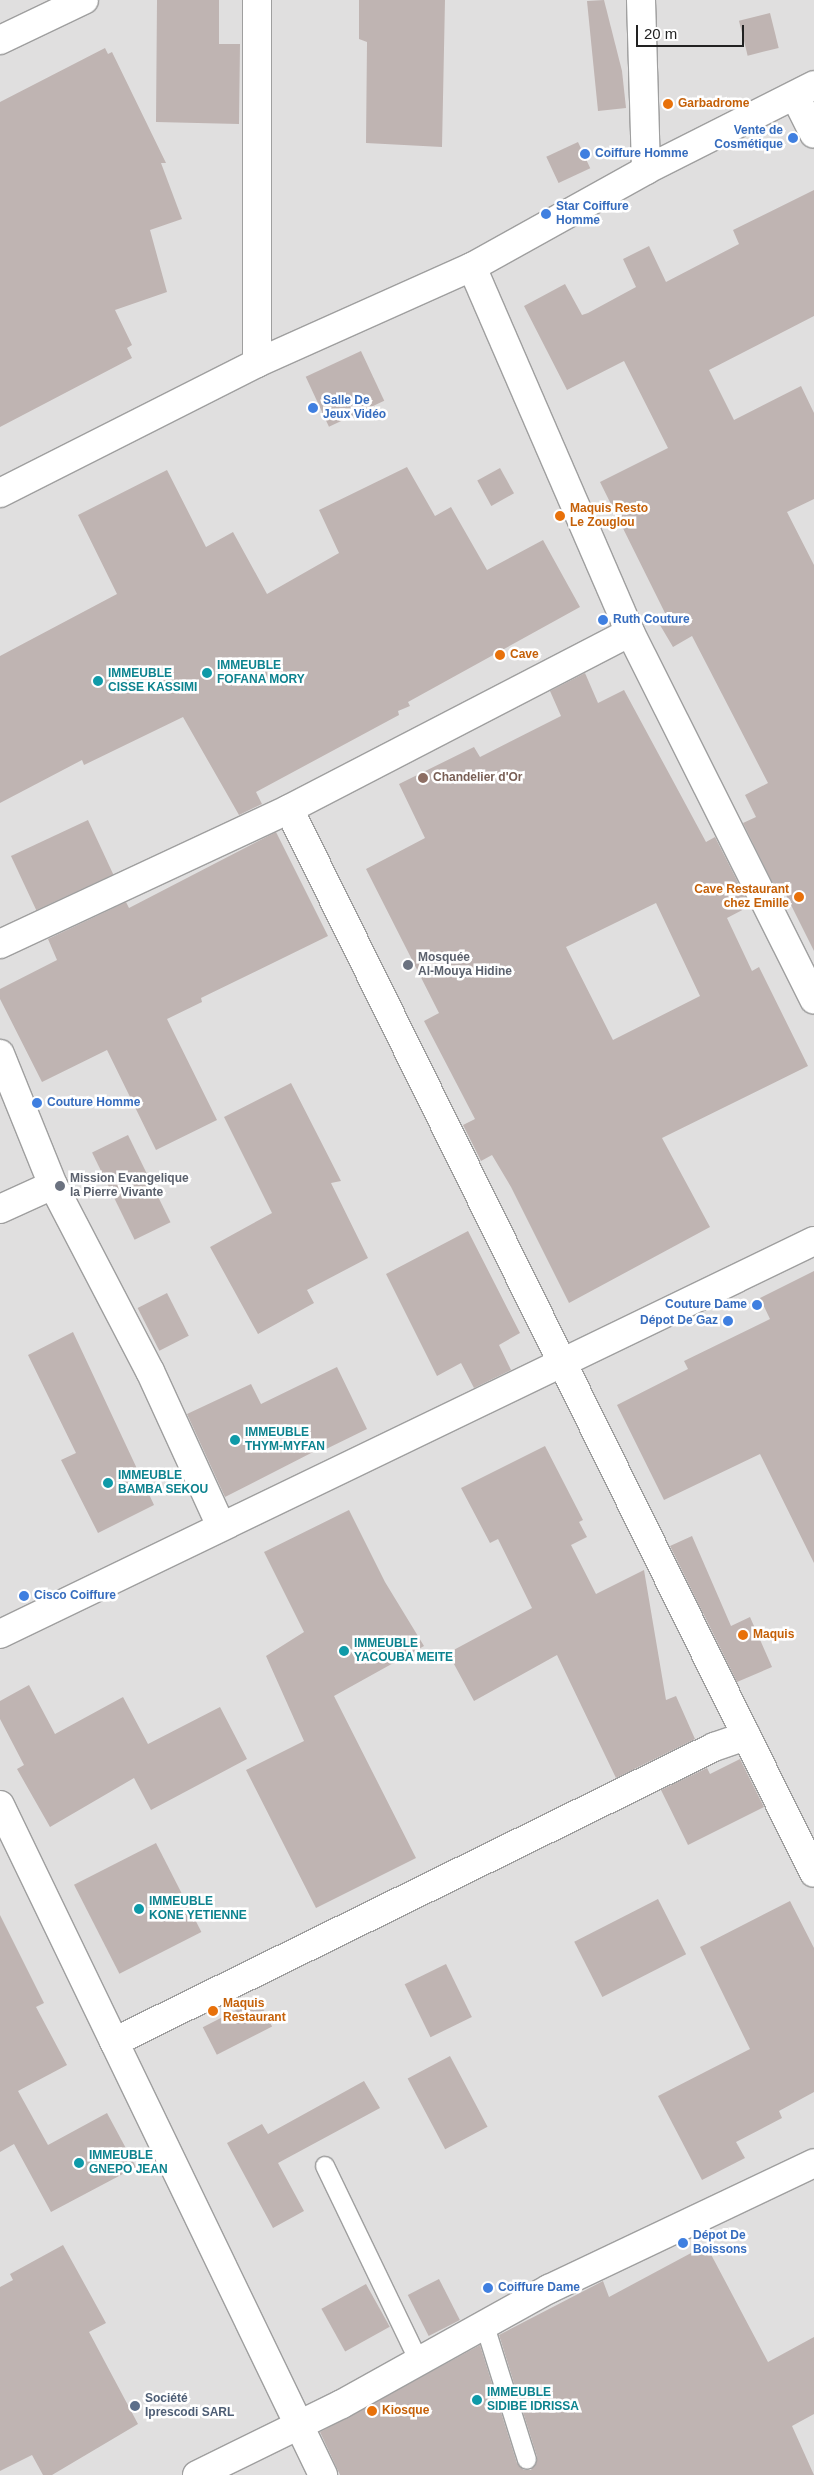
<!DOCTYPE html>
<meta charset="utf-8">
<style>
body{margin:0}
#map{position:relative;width:814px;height:2475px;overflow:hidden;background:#f2ece9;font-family:Arial,sans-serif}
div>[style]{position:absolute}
.residential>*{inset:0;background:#e0dfdf;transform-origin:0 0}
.building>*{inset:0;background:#bfb4b2;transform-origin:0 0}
.roads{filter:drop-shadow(1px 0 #9f9f9f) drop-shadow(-1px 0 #9f9f9f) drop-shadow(0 1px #9f9f9f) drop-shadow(0 -1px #9f9f9f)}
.lane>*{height:18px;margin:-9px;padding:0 9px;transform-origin:9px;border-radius:9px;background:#fff}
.street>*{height:28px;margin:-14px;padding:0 14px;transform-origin:14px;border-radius:14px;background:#fff}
.dots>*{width:14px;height:14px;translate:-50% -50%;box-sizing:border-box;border:2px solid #fff;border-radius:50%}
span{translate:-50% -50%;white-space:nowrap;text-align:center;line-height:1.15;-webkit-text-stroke:5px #fff;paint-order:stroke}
.food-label{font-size:12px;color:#c56008;font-weight:700}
.left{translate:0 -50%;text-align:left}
.right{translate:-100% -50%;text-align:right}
.shop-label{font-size:12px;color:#366cbe;font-weight:700}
.culture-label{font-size:12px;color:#0d838f;font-weight:700}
.education-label{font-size:12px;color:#785e54;font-weight:700}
.worship-label{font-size:12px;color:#5b616d;font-weight:700}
.service-label{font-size:12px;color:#4e5e75;font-weight:700}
.scale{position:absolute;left:636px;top:25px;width:108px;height:22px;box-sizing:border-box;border:2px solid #222;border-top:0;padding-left:6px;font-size:15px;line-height:18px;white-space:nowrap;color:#222;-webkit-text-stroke:4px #fff;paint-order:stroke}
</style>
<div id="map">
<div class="residential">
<i style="left:0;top:0;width:814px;height:2475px"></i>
</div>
<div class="building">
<i style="clip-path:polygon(157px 0,219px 0,219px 44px,240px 44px,239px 124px,156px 122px)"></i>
<i style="clip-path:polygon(359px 0,445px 0,442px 147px,366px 143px,367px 42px,359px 39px)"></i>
<i style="clip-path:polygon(604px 0,622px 71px,626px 108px,598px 111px,587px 1px)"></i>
<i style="left:770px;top:13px;width:36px;height:32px;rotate:76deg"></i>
<i style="clip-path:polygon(105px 48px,108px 54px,112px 52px,166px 163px,161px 163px,182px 219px,150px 230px,167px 292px,115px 310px,132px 345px,127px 348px,132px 358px,0 427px,0 102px)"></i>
<i style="left:578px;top:142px;width:29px;height:35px;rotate:65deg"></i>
<i style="clip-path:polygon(814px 190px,814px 316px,709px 370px,734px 420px,801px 386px,814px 413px,814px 499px,787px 512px,814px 565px,814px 951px,783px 889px,777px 892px,743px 823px,756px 817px,745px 795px,768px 783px,692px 636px,673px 647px,657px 620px,666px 615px,600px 482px,668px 448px,624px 361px,567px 390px,524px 306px,565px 284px,582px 315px,588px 313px,636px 287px,623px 259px,649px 246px,666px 282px,739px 244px,733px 230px)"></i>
<i style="left:361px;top:351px;width:55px;height:61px;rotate:65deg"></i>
<i style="clip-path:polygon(407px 467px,435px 516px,451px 507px,487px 570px,543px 540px,580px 607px,408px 702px,410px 706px,398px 711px,399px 715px,256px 792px,262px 804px,239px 815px,183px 717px,84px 765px,82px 760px,0 803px,0 656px,117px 594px,78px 515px,167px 470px,206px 547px,233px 532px,267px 594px,339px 553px,319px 510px)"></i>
<i style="left:500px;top:468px;width:29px;height:26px;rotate:61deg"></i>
<i style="clip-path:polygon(evenodd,585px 673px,598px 703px,624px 690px,706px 842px,715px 837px,750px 906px,727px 918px,752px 971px,759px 967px,808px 1066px,662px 1138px,710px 1227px,569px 1303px,511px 1187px,492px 1155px,481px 1161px,463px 1125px,475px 1119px,424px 1021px,439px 1013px,366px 869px,425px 838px,399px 784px,474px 747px,480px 757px,561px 716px,550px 691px,585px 673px,656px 903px,700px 996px,613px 1040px,566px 947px,656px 903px)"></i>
<i style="left:88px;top:820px;width:60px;height:85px;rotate:65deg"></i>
<i style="clip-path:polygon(276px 832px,328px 936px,201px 998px,202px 1002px,167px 1019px,217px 1120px,156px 1150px,107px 1050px,42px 1082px,0 999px,0 989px,57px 960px,48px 939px,126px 902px,129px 908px)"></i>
<i style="clip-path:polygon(291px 1083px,341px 1181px,331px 1183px,368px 1258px,307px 1290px,314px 1303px,258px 1334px,210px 1247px,272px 1213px,224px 1117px)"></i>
<i style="left:128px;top:1135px;width:97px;height:40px;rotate:64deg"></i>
<i style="clip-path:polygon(468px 1231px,520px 1333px,499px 1345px,511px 1370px,474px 1388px,461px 1363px,437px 1376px,386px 1274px)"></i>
<i style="clip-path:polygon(814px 1271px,814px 1563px,760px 1454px,664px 1500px,617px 1405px,688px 1369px,684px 1361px,770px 1319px,760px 1298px)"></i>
<i style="left:167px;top:1293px;width:48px;height:33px;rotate:63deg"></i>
<i style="clip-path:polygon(73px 1332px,154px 1505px,98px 1533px,61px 1460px,76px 1453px,28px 1355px)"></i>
<i style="clip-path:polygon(337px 1367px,367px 1429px,318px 1453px,317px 1450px,225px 1497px,187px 1414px,251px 1384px,261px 1404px)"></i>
<i style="clip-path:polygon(545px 1446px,583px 1520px,579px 1522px,587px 1537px,571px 1545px,596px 1594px,644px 1570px,666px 1700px,676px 1696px,695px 1739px,616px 1778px,557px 1655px,474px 1701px,448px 1653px,532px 1608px,498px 1539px,490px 1543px,461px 1488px)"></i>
<i style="clip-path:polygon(349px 1510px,385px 1582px,424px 1646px,334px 1696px,416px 1858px,316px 1908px,246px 1770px,304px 1741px,266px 1656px,304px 1632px,264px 1552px)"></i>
<i style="clip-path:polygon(692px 1536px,731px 1626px,750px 1617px,772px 1667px,737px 1682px,670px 1546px)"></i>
<i style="clip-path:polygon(29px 1685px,55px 1734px,123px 1697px,148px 1744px,220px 1707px,247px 1759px,151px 1810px,134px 1778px,50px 1827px,17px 1769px,24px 1765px,0 1719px,0 1701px)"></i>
<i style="clip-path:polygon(740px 1759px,764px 1807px,688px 1845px,661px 1790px,707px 1768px,710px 1774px)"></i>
<i style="left:156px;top:1843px;width:100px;height:92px;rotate:63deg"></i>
<i style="left:658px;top:1899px;width:62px;height:94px;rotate:63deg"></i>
<i style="clip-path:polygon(790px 1901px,814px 1948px,814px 2092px,779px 2111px,782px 2118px,736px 2142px,745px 2158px,702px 2180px,658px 2096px,750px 2049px,700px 1947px)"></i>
<i style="clip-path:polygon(0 1915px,44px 2003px,36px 2007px,67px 2065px,18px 2091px,48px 2145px,107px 2113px,136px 2167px,51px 2212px,14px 2144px,0 2152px)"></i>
<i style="left:446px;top:1964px;width:59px;height:46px;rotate:64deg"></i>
<i style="left:258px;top:1999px;width:31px;height:62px;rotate:63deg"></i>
<i style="left:450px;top:2056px;width:80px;height:48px;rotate:62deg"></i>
<i style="clip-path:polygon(364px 2081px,380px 2108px,278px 2163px,304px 2211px,273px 2228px,227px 2143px,262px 2124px,268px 2134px)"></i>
<i style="clip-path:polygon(63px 2245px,106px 2323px,89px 2332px,138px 2424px,52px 2475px,43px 2475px,32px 2455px,0 2471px,0 2287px,13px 2280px,10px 2274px)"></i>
<i style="clip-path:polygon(706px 2245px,768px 2362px,814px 2337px,814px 2414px,792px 2426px,814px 2475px,340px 2475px,320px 2432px,480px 2345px,517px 2463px,524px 2470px,531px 2470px,537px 2457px,499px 2335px,603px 2281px,609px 2297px)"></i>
<i style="left:439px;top:2279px;width:46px;height:35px;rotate:63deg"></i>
<i style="left:366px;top:2284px;width:49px;height:51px;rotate:61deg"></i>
</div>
<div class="roads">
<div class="lane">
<i style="left:325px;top:2166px;width:216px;rotate:64.3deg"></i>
<i style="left:485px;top:2326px;width:140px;rotate:72.6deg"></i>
</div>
<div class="street">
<i style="left:257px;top:0;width:363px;rotate:90deg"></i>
<i style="left:641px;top:0;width:170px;rotate:88.3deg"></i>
<i style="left:0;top:40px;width:93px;rotate:-25.5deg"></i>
<i style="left:795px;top:96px;width:42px;rotate:63.4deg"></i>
<i style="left:472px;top:267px;width:398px;rotate:66.6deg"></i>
<i style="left:630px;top:632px;width:411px;rotate:63.4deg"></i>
<i style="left:0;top:493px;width:288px;rotate:-26.8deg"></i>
<i style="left:257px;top:363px;width:235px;rotate:-24.1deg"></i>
<i style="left:472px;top:267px;width:199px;rotate:-29.1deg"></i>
<i style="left:646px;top:170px;width:188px;rotate:-26.8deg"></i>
<i style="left:289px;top:809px;width:1186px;rotate:63.74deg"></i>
<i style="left:0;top:944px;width:319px;rotate:-25deg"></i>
<i style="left:289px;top:809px;width:384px;rotate:-27.4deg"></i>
<i style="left:0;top:1054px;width:141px;rotate:68deg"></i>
<i style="left:53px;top:1185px;width:210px;rotate:62.5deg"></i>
<i style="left:150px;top:1371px;width:170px;rotate:65.4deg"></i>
<i style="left:0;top:1209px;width:58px;rotate:-24.4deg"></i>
<i style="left:0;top:1634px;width:904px;rotate:-25.77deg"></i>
<i style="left:0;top:1805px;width:744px;rotate:64.26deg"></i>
<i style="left:114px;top:2042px;width:669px;rotate:-26.18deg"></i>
<i style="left:714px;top:1747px;width:34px;rotate:-19deg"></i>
<i style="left:197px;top:2475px;width:161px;rotate:-26.1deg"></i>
<i style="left:342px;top:2404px;width:237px;rotate:-29.1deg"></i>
<i style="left:549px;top:2289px;width:293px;rotate:-25.4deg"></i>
</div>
</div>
<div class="dots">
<i style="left:668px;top:104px;background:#e8710a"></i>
<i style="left:793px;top:138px;background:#3f7fe0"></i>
<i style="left:585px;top:154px;background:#3f7fe0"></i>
<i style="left:546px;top:214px;background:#3f7fe0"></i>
<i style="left:313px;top:408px;background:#3f7fe0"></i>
<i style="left:560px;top:516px;background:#e8710a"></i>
<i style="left:603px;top:620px;background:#3f7fe0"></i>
<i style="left:500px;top:655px;background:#e8710a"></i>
<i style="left:207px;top:673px;background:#0f9aa8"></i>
<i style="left:98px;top:681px;background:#0f9aa8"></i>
<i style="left:423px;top:778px;background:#8d6e63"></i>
<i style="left:799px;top:897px;background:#e8710a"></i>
<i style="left:408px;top:965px;background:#6b7280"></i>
<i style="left:37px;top:1103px;background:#3f7fe0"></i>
<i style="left:60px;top:1186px;background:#6b7280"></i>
<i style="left:757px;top:1305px;background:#3f7fe0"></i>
<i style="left:728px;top:1321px;background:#3f7fe0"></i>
<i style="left:235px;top:1440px;background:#0f9aa8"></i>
<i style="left:108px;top:1483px;background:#0f9aa8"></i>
<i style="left:24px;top:1596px;background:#3f7fe0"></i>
<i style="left:743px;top:1635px;background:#e8710a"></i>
<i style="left:344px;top:1651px;background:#0f9aa8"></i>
<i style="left:139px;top:1909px;background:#0f9aa8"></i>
<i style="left:213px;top:2011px;background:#e8710a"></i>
<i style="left:79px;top:2163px;background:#0f9aa8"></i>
<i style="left:683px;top:2243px;background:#3f7fe0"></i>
<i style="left:488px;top:2288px;background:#3f7fe0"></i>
<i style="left:477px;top:2400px;background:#0f9aa8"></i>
<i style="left:135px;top:2406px;background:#5c6f8a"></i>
<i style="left:372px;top:2411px;background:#e8710a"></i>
</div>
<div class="food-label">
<span class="left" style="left:678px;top:104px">Garbadrome</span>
<span class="left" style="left:570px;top:516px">Maquis Resto<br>Le Zouglou</span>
<span class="left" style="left:510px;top:655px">Cave</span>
<span class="right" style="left:789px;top:897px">Cave Restaurant<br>chez Emille</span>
<span class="left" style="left:753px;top:1635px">Maquis</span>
<span class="left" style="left:223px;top:2011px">Maquis<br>Restaurant</span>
<span class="left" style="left:382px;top:2411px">Kiosque</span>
</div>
<div class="shop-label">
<span class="right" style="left:783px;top:138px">Vente de<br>Cosmétique</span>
<span class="left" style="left:595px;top:154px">Coiffure Homme</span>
<span class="left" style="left:556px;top:214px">Star Coiffure<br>Homme</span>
<span class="left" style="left:323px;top:408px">Salle De<br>Jeux Vidéo</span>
<span class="left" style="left:613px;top:620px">Ruth Couture</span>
<span class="left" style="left:47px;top:1103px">Couture Homme</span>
<span class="right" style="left:747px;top:1305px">Couture Dame</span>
<span class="right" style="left:718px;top:1321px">Dépot De Gaz</span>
<span class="left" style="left:34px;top:1596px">Cisco Coiffure</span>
<span class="left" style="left:693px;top:2243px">Dépot De<br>Boissons</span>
<span class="left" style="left:498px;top:2288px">Coiffure Dame</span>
</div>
<div class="culture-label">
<span class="left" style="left:217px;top:673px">IMMEUBLE<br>FOFANA MORY</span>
<span class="left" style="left:108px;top:681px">IMMEUBLE<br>CISSE KASSIMI</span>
<span class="left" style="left:245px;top:1440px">IMMEUBLE<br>THYM-MYFAN</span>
<span class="left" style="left:118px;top:1483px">IMMEUBLE<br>BAMBA SEKOU</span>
<span class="left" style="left:354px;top:1651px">IMMEUBLE<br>YACOUBA MEITE</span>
<span class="left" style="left:149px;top:1909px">IMMEUBLE<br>KONE YETIENNE</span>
<span class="left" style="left:89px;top:2163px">IMMEUBLE<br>GNEPO JEAN</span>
<span class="left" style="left:487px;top:2400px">IMMEUBLE<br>SIDIBE IDRISSA</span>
</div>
<div class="education-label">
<span class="left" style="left:433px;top:778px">Chandelier d'Or</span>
</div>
<div class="worship-label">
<span class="left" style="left:418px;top:965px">Mosquée<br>Al-Mouya Hidine</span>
<span class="left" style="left:70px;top:1186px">Mission Evangelique<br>la Pierre Vivante</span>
</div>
<div class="service-label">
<span class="left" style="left:145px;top:2406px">Société<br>Iprescodi SARL</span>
</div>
<div class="scale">20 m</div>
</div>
